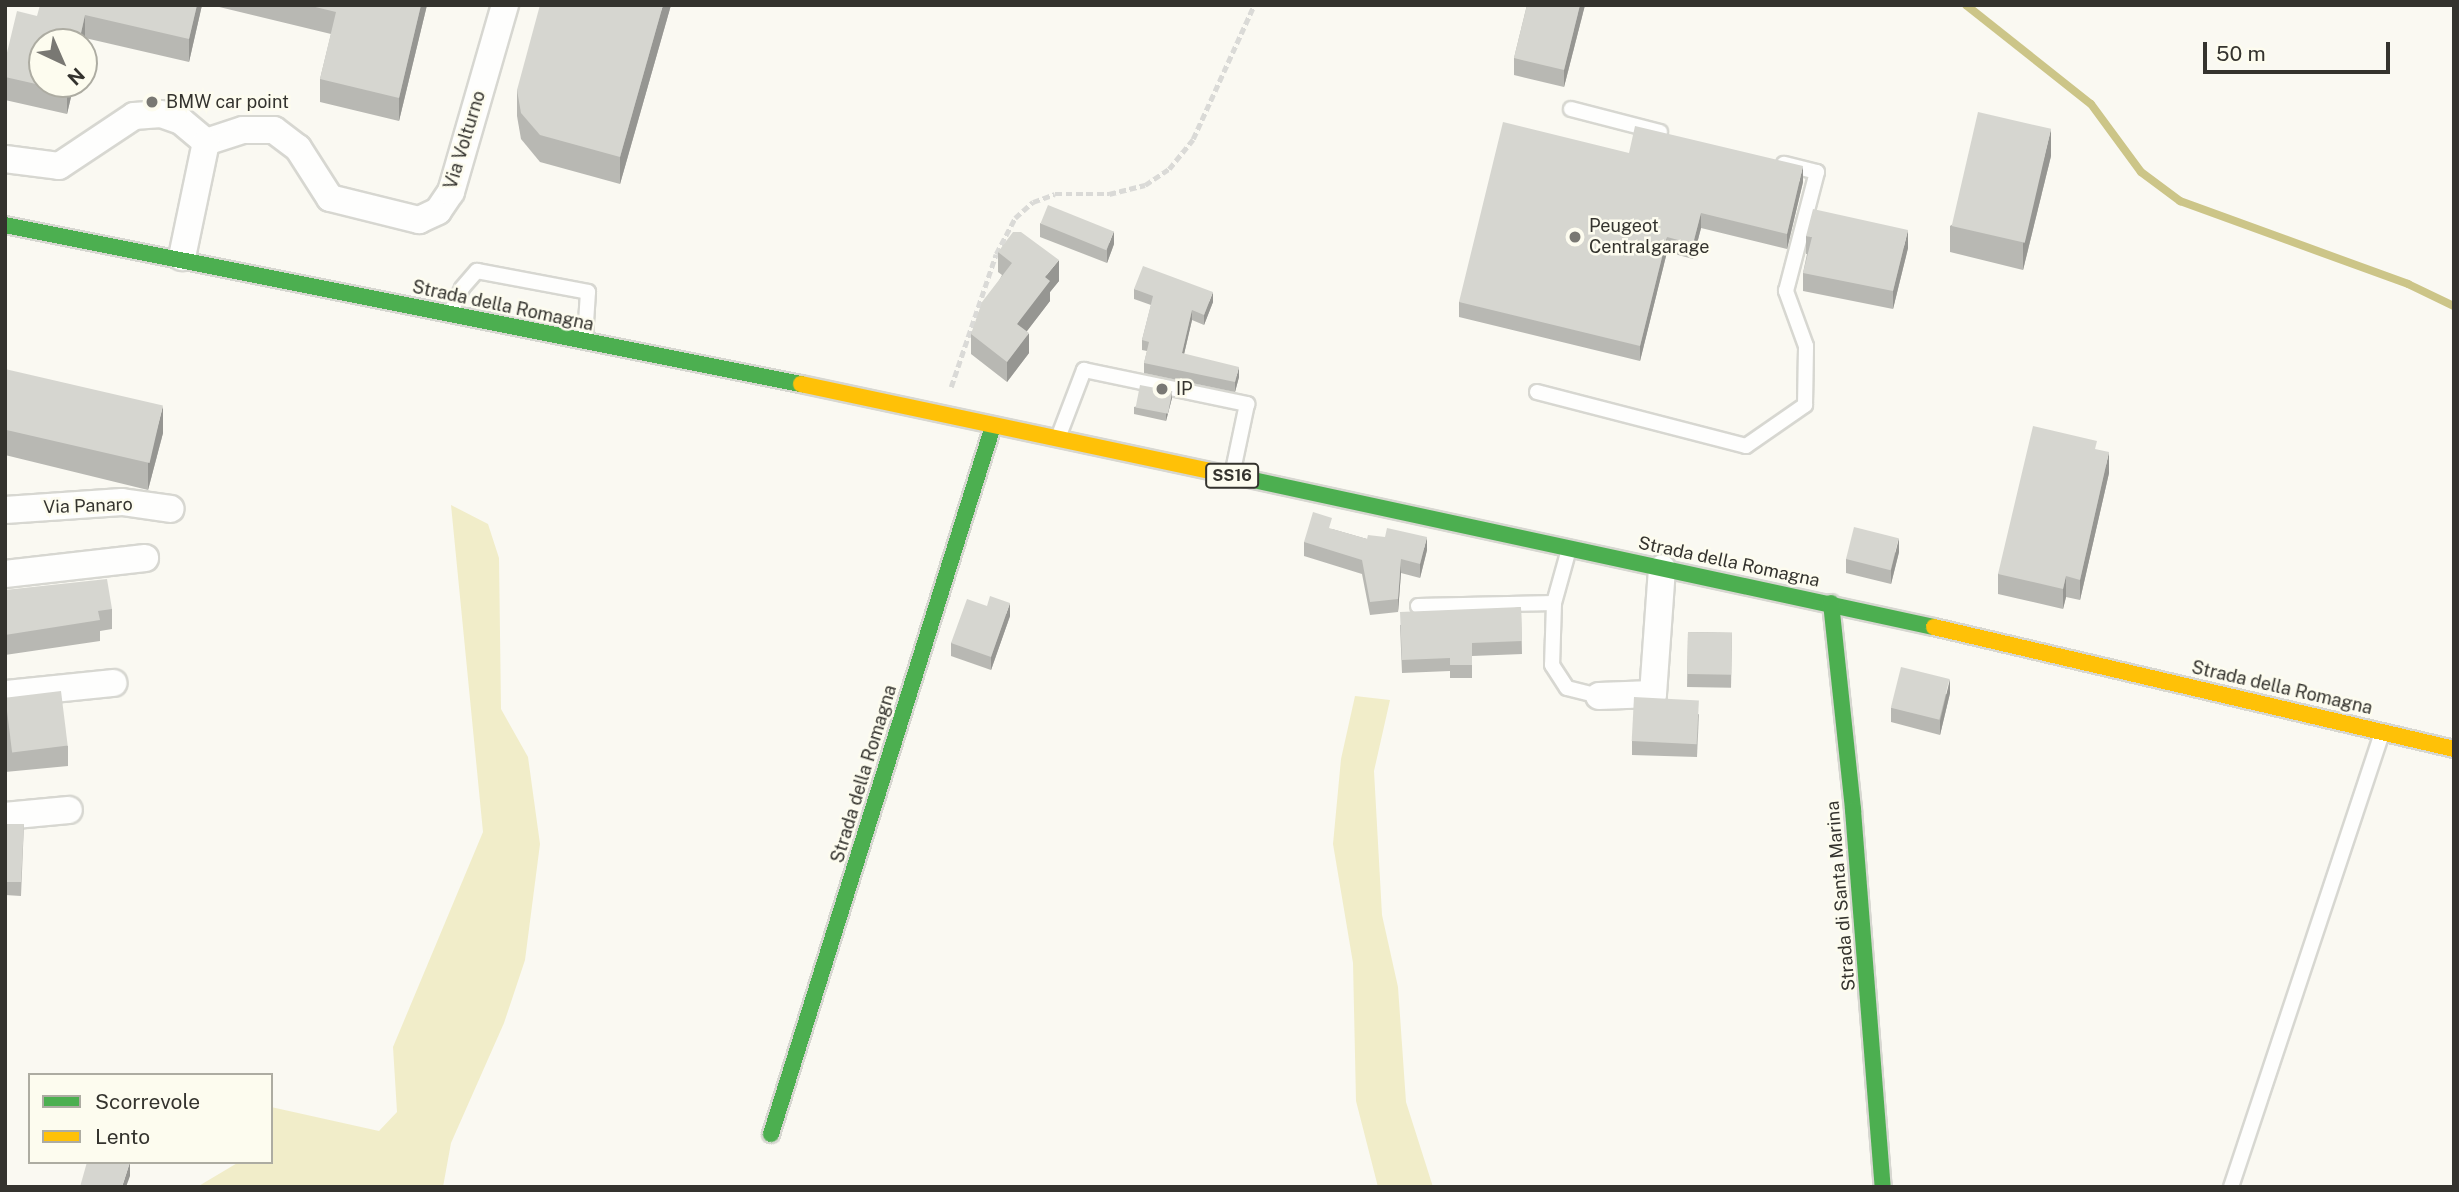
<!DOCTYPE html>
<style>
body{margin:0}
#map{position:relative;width:2459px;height:1192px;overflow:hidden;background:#faf9f2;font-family:"Public Sans",sans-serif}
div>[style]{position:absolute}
.green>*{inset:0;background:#f1edc9}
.stream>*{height:8px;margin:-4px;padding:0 4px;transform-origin:4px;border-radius:4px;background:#ccc588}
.path>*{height:4.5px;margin-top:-2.25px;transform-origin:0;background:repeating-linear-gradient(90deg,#dadad7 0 7px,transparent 0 10.5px)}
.roads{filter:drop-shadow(2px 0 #d7d7d1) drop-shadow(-2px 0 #d7d7d1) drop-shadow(0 2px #d7d7d1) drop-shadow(0 -2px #d7d7d1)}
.lane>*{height:14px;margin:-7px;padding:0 7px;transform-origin:7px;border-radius:7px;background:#fefefd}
.street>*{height:26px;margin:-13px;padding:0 13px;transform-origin:13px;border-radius:13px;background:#fefefd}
.fast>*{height:16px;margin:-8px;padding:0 8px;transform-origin:8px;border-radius:8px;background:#4caf50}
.slow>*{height:16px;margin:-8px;padding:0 8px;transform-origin:8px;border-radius:8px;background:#ffc107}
.wall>*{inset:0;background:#b8b8b3;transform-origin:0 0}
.shaded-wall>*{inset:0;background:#969692}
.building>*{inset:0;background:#d6d6d0;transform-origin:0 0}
.dots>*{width:19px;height:19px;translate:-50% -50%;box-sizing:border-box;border:4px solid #fdfcef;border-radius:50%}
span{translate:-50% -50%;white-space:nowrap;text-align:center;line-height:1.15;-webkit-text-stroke:5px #fdfcef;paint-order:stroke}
.shield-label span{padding:2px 5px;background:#fdfcef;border:2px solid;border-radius:5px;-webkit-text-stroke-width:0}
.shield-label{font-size:16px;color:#34332e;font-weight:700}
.poi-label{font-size:18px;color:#34332e}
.left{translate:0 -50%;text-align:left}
.street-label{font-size:18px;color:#34332e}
.frame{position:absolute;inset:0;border:7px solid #34332e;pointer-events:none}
.legend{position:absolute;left:28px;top:1073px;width:245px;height:91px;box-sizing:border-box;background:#fdfcef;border:2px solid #adaca2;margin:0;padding:9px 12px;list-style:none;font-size:21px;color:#34332e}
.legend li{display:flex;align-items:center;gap:14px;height:35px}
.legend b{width:35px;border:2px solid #adaca2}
.north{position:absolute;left:28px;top:28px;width:70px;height:70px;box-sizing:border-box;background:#fdfcef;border:2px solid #adaca2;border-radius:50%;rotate:136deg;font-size:19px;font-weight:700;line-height:28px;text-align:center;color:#34332e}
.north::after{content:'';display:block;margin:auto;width:24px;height:32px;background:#797873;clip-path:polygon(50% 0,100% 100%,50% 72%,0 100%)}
.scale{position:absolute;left:2203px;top:42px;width:187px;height:32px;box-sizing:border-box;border:4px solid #34332e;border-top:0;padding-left:9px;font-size:21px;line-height:24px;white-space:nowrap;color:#34332e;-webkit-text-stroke:5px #fdfcef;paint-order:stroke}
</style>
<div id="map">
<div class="green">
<i style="clip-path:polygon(451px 505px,488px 524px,499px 558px,501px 709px,528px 757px,540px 844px,525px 960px,504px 1023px,451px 1143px,443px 1187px,197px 1187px,239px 1162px,271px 1162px,271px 1107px,379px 1131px,397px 1112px,393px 1047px,483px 832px)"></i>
<i style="clip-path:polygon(1355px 696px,1390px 700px,1374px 771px,1382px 915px,1398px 987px,1406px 1102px,1433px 1187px,1378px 1187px,1356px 1101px,1353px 963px,1333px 844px,1341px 759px)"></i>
</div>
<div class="stream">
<i style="left:1966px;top:5px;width:159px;rotate:38.4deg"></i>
<i style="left:2091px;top:104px;width:84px;rotate:53.7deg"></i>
<i style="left:2141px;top:172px;width:49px;rotate:36.6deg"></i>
<i style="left:2180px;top:201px;width:243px;rotate:20deg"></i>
<i style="left:2408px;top:284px;width:51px;rotate:25.6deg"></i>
</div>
<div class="path">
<i style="left:951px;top:387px;width:140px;rotate:-71.3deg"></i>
<i style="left:996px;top:254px;width:41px;rotate:-62.2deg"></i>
<i style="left:1015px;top:218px;width:24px;rotate:-42deg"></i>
<i style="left:1033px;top:202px;width:23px;rotate:-20deg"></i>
<i style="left:1055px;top:194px;width:54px"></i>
<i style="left:1109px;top:194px;width:37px;rotate:-14deg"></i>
<i style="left:1145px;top:185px;width:29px;rotate:-34deg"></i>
<i style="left:1169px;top:169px;width:38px;rotate:-51deg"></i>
<i style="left:1193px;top:139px;width:147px;rotate:-65.5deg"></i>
</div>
<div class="roads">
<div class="lane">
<i style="left:1571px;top:109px;width:92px;rotate:14.5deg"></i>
<i style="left:451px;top:311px;width:25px;rotate:-64deg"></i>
<i style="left:462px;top:288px;width:23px;rotate:-49deg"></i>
<i style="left:477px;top:271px;width:113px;rotate:10.7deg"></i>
<i style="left:588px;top:292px;width:46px;rotate:93.7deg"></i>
<i style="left:1537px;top:392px;width:216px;rotate:14.5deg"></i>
<i style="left:1746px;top:446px;width:72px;rotate:-34.8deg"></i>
<i style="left:1805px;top:405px;width:59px;rotate:-89deg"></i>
<i style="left:1806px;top:346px;width:59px;rotate:-110deg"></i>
<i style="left:1786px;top:291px;width:123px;rotate:-75.4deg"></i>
<i style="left:1817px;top:172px;width:34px;rotate:-166deg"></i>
<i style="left:1058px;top:438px;width:73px;rotate:-69.1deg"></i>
<i style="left:1084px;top:370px;width:167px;rotate:11.8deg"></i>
<i style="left:1247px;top:404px;width:73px;rotate:101.9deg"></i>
<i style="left:1569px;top:549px;width:56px;rotate:105.5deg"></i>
<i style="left:1554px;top:603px;width:62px;rotate:91.8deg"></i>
<i style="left:1552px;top:665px;width:27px;rotate:57deg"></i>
<i style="left:1567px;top:688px;width:33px;rotate:14deg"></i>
<i style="left:1418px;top:606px;width:136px;rotate:-1.3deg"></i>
<i style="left:2231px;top:1187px;width:478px;rotate:-71.6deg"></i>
</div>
<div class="street">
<i style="left:206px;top:142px;width:39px;rotate:-18deg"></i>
<i style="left:243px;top:130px;width:31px"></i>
<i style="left:274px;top:130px;width:30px;rotate:37deg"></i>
<i style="left:298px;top:148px;width:59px;rotate:57.4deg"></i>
<i style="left:330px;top:198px;width:92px;rotate:13.9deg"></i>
<i style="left:419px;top:220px;width:21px;rotate:-25deg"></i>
<i style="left:438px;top:211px;width:23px;rotate:-56deg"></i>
<i style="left:451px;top:192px;width:195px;rotate:-73.9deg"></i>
<i style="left:5px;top:159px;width:54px;rotate:7.4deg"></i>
<i style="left:59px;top:166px;width:90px;rotate:-33.7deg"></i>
<i style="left:134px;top:116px;width:27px;rotate:-4deg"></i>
<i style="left:161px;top:114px;width:21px;rotate:19deg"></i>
<i style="left:181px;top:121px;width:33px;rotate:40deg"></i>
<i style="left:182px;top:257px;width:117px;rotate:-78.2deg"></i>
<i style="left:5px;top:510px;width:117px;rotate:-3.9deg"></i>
<i style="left:122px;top:502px;width:49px;rotate:8.1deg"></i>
<i style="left:5px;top:574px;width:141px;rotate:-6.5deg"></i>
<i style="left:5px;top:694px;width:109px;rotate:-5.8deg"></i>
<i style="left:1599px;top:696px;width:54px;rotate:-2.1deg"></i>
<i style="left:1653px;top:694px;width:126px;rotate:-85.9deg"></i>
<i style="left:5px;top:816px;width:64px;rotate:-5.4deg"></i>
</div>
<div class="fast">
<i style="left:5px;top:225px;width:812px;rotate:11.3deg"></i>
<i style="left:1244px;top:478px;width:706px;rotate:12.19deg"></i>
<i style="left:1831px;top:603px;width:208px;rotate:83.9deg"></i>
<i style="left:1853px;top:810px;width:378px;rotate:85.5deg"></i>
<i style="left:771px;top:1134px;width:742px;rotate:-72.59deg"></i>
</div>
<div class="slow">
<i style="left:801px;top:384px;width:453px;rotate:12deg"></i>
<i style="left:1934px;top:627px;width:534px;rotate:13.2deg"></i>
</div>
</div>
<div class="wall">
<i style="clip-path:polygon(202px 5px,189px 62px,85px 38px,67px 114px,5px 100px,5px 61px,37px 16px)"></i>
<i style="clip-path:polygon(211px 5px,427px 5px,399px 121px,320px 102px,320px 79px,331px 34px)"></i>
<i style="clip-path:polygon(671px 5px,620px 184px,540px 162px,521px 139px,517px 116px,517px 90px)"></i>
<i style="clip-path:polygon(1527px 5px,1585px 5px,1564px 87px,1514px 75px,1514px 58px)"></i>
<i style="clip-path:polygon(1629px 153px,1803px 182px,1787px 249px,1701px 228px,1693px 259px,1667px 252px,1640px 361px,1459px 317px,1459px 302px)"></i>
<i style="clip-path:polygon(2051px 156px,2023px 270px,1950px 252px,1950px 226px)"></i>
<i style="clip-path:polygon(1040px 223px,1114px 244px,1107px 263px,1040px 237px)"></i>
<i style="clip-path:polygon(1806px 236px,1908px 248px,1893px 309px,1803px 291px,1803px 273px,1807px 254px,1806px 254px)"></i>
<i style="clip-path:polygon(998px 252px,1059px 281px,1050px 292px,1050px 301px,1027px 331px,1029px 353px,1007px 382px,971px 354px,971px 334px,1002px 275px,998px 272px)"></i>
<i style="clip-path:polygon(1134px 289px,1213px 302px,1204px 325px,1192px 320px,1184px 354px,1239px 377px,1235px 392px,1144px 373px,1144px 363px,1147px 351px,1142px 350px,1142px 340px,1151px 305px,1134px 299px)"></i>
<i style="clip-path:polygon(5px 369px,163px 433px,148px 490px,5px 455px)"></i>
<i style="clip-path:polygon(1172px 398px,1166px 421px,1134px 414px,1134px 407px)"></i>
<i style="clip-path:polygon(2097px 450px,2109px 473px,2080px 600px,2066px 597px,2063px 609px,1998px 594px,1998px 574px)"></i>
<i style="clip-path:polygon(1332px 529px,1367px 539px,1427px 550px,1420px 578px,1401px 573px,1398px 612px,1370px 615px,1362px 574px,1304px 556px,1304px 542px)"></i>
<i style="clip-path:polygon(1899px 552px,1891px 584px,1846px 573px,1846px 559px)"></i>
<i style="clip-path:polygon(5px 590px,112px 609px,112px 629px,100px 631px,100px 641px,5px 655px)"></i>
<i style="clip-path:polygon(987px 606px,1010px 616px,991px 670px,951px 656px,951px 643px)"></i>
<i style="clip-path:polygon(1521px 607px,1522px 654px,1472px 656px,1472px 678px,1450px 678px,1450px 671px,1402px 673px,1400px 625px)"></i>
<i style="left:1688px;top:632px;width:44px;height:55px;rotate:1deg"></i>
<i style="clip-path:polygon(1950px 693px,1940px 735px,1891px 722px,1891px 708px)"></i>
<i style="clip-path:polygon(5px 696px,68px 746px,68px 766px,5px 772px)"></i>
<i style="clip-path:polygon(1699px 714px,1697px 757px,1632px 755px,1632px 741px)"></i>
<i style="clip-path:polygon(5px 818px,7px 824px,24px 824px,21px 896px,5px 895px)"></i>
</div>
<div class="shaded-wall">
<i style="clip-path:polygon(197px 5px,202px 5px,189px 62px,189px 39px)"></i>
<i style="clip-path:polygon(421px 5px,427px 5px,399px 121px,399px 98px)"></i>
<i style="clip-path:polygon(663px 5px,671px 5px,620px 184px,620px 157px)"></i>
<i style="clip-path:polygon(1580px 5px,1585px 5px,1564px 87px,1564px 70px)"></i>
<i style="clip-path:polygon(85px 15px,85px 38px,84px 42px,79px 42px)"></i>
<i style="clip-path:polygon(68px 84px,74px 84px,67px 114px,67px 91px)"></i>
<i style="clip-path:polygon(2051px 129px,2051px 156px,2023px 270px,2023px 244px)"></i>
<i style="clip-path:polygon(1803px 166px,1803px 182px,1787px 249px,1787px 234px)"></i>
<i style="clip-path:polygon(1701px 213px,1701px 228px,1693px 259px,1693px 244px)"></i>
<i style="clip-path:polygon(1908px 230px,1908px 248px,1893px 309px,1893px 291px)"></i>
<i style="clip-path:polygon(1114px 231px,1114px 244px,1107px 263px,1107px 249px)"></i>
<i style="clip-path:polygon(1667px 237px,1667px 252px,1640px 361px,1640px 346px)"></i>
<i style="clip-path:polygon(1059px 260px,1059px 281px,1050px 292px,1050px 301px,1017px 344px,1017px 324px,1045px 277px)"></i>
<i style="clip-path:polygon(1213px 292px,1213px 302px,1204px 325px,1204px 315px)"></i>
<i style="clip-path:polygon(1192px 310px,1192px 320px,1182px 363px,1182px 353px)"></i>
<i style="clip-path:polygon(1029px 333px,1029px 353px,1007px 382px,1007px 362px)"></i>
<i style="clip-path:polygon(1239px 367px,1239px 377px,1235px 392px,1235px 382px)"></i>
<i style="clip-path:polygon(1172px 391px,1172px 398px,1166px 421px,1166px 414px)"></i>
<i style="clip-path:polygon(163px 406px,163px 433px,148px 490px,148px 463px)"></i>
<i style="clip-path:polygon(2109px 452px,2109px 473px,2080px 600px,2080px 580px)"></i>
<i style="clip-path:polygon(1427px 537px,1427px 550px,1420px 578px,1420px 564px)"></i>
<i style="clip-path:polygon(1899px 538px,1899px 552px,1891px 584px,1891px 570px)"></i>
<i style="clip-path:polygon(1401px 559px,1401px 573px,1398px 612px,1398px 599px)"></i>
<i style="clip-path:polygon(2066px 576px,2066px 597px,2063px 609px,2063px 589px)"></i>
<i style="clip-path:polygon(1010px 603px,1010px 616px,991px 670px,991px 657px)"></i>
<i style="clip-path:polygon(1950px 679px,1950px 693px,1940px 735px,1940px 721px)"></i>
<i style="clip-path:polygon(130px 1162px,130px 1176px,126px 1187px,122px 1187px)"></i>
</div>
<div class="building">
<i style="clip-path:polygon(40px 5px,197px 5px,189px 39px,85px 15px,79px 42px,42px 42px,42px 84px,68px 84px,67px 91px,5px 77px,5px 61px,17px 11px,37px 16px)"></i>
<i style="clip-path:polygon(307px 5px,421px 5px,399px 98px,320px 79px,336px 12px)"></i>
<i style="clip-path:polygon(540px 5px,663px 5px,620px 157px,540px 135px,521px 113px,517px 90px)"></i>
<i style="clip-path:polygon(1527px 5px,1580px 5px,1564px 70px,1514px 58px)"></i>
<i style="left:1978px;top:112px;width:75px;height:117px;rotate:13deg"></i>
<i style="clip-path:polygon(1503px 122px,1629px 153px,1635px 126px,1803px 166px,1787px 234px,1701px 213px,1693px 244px,1667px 237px,1640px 346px,1459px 302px)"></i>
<i style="left:1048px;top:205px;width:71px;height:20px;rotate:22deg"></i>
<i style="clip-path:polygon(1813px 209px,1908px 230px,1893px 291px,1803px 273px,1812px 237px,1806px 236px)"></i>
<i style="clip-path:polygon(1013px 232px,1021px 232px,1059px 260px,1045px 277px,1050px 281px,1017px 324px,1029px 333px,1007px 362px,971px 334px,982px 302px,1012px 263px,998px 252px)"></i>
<i style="clip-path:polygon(1143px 266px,1213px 292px,1204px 315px,1192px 310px,1182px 353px,1239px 367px,1235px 382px,1144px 363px,1149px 342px,1142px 340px,1153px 296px,1134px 289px)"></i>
<i style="left:5px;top:369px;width:162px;height:59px;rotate:13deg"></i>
<i style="left:1140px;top:385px;width:33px;height:23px;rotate:11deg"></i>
<i style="clip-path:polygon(2033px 426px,2097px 441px,2095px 449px,2109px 452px,2080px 580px,2066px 576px,2063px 589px,1998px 574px)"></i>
<i style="clip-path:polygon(1313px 512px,1332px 518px,1329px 528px,1367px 539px,1368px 535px,1385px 537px,1387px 528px,1427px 537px,1420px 564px,1401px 559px,1398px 599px,1370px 602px,1362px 560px,1304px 542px)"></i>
<i style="left:1854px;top:527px;width:46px;height:33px;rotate:14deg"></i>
<i style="clip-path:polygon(107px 579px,112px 609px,98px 611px,100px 620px,5px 635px,5px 590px)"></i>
<i style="clip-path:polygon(990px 596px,1010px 603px,991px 657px,951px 643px,967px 599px,987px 606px)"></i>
<i style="clip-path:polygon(1521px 607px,1522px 641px,1472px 643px,1472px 665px,1450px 665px,1450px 658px,1402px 660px,1400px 612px)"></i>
<i style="left:1688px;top:632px;width:44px;height:42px;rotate:1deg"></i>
<i style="left:1901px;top:667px;width:50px;height:42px;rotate:14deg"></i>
<i style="left:61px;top:691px;width:55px;height:56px;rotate:83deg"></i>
<i style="left:1634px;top:697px;width:65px;height:44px;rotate:3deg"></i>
<i style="clip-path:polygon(5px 818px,7px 818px,6px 824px,24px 824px,21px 882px,5px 882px)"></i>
<i style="clip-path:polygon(87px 1162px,130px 1162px,122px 1187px,80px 1187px)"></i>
</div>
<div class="dots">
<i style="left:152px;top:102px;background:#797873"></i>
<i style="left:1575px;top:237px;background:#797873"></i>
<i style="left:1162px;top:389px;background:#797873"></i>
</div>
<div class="shield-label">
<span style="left:1232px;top:476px">SS16</span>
</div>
<div class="poi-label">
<span class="left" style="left:166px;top:102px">BMW car point</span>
<span class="left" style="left:1589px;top:237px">Peugeot<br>Centralgarage</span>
<span class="left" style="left:1176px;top:389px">IP</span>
</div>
<div class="street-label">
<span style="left:465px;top:140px;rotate:-73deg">Via Volturno</span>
<span style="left:503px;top:306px;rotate:12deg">Strada della Romagna</span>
<span style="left:88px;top:506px;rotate:-2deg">Via Panaro</span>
<span style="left:1729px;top:562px;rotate:12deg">Strada della Romagna</span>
<span style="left:2282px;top:688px;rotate:13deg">Strada della Romagna</span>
<span style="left:864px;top:774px;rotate:-73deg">Strada della Romagna</span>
<span style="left:1841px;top:896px;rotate:-95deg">Strada di Santa Marina</span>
</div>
<div class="frame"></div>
<ul class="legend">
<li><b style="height:9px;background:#4caf50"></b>Scorrevole</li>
<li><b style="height:9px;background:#ffc107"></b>Lento</li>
</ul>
<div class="north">N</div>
<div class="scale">50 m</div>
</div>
